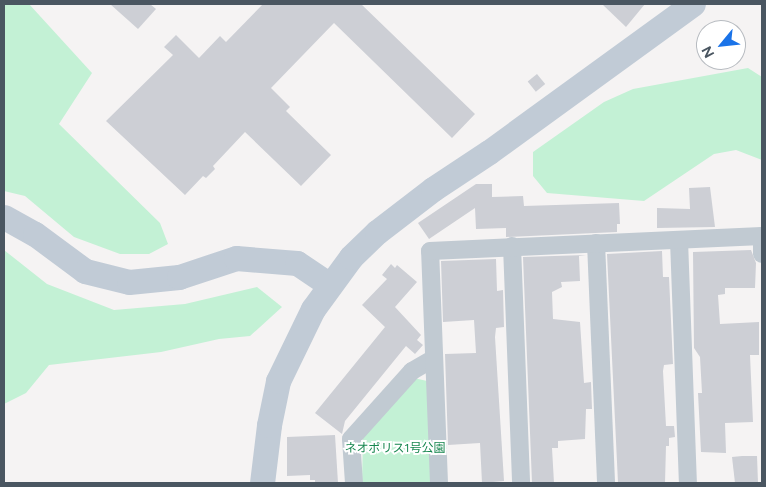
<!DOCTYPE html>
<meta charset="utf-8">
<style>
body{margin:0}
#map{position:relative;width:766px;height:487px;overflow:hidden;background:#f5f3f3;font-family:Figtree,"Noto Sans JP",sans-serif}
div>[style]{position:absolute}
.green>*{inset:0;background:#c3f1d5}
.building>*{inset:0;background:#cdcfd5;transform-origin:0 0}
.street>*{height:18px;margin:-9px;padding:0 9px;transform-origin:9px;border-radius:9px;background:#c1cad2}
.secondary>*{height:25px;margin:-12.5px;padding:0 12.5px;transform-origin:12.5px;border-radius:12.5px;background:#c1cbd6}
span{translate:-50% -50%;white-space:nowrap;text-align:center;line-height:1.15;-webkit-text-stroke:4px #fff;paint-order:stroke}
.park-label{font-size:12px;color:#17864f}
.frame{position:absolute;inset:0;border:5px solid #4a5661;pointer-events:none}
.north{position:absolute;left:696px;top:20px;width:50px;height:50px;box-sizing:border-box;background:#fff;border:1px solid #b7bbc0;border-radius:50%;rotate:242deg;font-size:14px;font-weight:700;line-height:20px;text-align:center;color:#4a5661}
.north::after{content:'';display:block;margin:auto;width:18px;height:22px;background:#1a73e8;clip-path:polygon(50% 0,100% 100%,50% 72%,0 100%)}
</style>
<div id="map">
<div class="green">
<i style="clip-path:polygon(4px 4px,29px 4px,92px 73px,59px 124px,160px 223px,168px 244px,149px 254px,120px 254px,74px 237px,25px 196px,4px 191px)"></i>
<i style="clip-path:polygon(748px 68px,762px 77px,762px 160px,736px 150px,714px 154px,644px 201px,547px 193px,533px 176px,533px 152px,604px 102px,633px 89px)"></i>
<i style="clip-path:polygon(4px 250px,47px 284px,114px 310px,185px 304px,257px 287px,282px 307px,250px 336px,219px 339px,161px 352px,49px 365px,26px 393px,4px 404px)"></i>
<i style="clip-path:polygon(414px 378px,427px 381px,431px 483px,362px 483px,363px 435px)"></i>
</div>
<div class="building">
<i style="clip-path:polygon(110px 4px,150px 4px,156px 9px,138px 29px)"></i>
<i style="clip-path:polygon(263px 4px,361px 4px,475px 114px,452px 138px,334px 23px,271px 88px,290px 107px,286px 111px,331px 155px,301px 186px,245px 132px,213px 166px,215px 169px,206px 178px,203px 176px,185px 195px,106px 121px,173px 55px,164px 47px,176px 35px,199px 58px,220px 36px,226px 42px)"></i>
<i style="clip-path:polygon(602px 4px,645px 4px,626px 27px)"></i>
<i style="left:537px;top:74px;width:13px;height:12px;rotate:51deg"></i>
<i style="clip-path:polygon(476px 184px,492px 184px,492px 197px,523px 196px,524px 206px,619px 203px,620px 224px,617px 224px,617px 232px,506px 237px,506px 228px,476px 229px,475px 208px,429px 239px,418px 223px)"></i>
<i style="clip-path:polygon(710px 187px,715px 227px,657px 228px,657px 208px,690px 209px,689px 188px)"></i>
<i style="clip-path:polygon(751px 250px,756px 263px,755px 288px,725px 288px,725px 294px,718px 295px,720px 324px,759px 322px,759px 355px,750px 355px,753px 422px,725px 423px,726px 453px,701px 452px,698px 393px,702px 393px,700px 357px,694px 348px,693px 252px)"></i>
<i style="clip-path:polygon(662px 251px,663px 277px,669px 277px,673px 364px,664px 365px,663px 371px,666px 426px,674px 426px,675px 437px,669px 438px,669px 446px,666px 446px,665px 483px,618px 483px,607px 254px)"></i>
<i style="clip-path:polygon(586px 255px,579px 256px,580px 281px,561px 282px,562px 287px,552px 292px,553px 319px,580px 322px,584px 383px,591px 382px,592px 409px,586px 409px,585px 439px,558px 441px,558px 448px,552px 448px,554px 483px,532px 483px,523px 257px)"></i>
<i style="clip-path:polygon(496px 259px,497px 291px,503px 290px,504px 327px,496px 328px,495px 337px,504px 481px,482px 483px,480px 443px,448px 445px,445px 354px,476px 353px,474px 320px,443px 322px,441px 261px)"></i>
<i style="clip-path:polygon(391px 264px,395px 268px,397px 265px,417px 282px,395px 307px,421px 335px,417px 340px,423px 345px,415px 354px,406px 346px,345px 421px,342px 434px,315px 413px,385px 327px,362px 305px,387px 279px,382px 275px)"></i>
<i style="clip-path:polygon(335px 435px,338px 483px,315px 483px,315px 480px,310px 480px,310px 475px,287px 476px,287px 437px)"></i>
<i style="clip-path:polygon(742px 456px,757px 456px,758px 483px,735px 483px,732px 457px)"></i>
</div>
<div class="street">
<i style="left:762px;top:236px;width:18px;rotate:90deg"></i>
<i style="left:679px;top:240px;width:243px;rotate:87.9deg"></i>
<i style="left:596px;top:243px;width:240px;rotate:87.6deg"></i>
<i style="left:512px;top:246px;width:237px;rotate:87.8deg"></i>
<i style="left:354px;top:483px;width:44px;rotate:-93.9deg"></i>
<i style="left:351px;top:439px;width:91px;rotate:-48.1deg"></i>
<i style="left:412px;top:371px;width:24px;rotate:-30deg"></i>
<i style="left:439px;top:483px;width:232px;rotate:-92.2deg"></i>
<i style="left:430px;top:251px;width:332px;rotate:-2.6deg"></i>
</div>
<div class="secondary">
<i style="left:4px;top:217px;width:35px;rotate:29deg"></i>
<i style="left:35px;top:234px;width:62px;rotate:36.5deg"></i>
<i style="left:85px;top:271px;width:45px;rotate:14deg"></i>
<i style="left:129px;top:282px;width:50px;rotate:-5.7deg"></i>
<i style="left:179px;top:277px;width:60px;rotate:-18.4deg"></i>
<i style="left:236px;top:258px;width:61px;rotate:4.7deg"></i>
<i style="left:297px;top:263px;width:37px;rotate:34deg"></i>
<i style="left:262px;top:483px;width:58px;rotate:-83.1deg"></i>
<i style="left:269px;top:425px;width:45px;rotate:-78.4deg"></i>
<i style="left:278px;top:381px;width:80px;rotate:-64.1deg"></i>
<i style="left:313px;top:309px;width:64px;rotate:-53.8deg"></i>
<i style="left:351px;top:257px;width:36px;rotate:-44deg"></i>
<i style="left:377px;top:232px;width:71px;rotate:-37.5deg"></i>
<i style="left:433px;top:189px;width:67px;rotate:-33.5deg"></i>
<i style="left:489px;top:152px;width:252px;rotate:-36deg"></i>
</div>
<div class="park-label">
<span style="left:395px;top:449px">ネオポリス1号公園</span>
</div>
<div class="frame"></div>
<div class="north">N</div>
</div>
